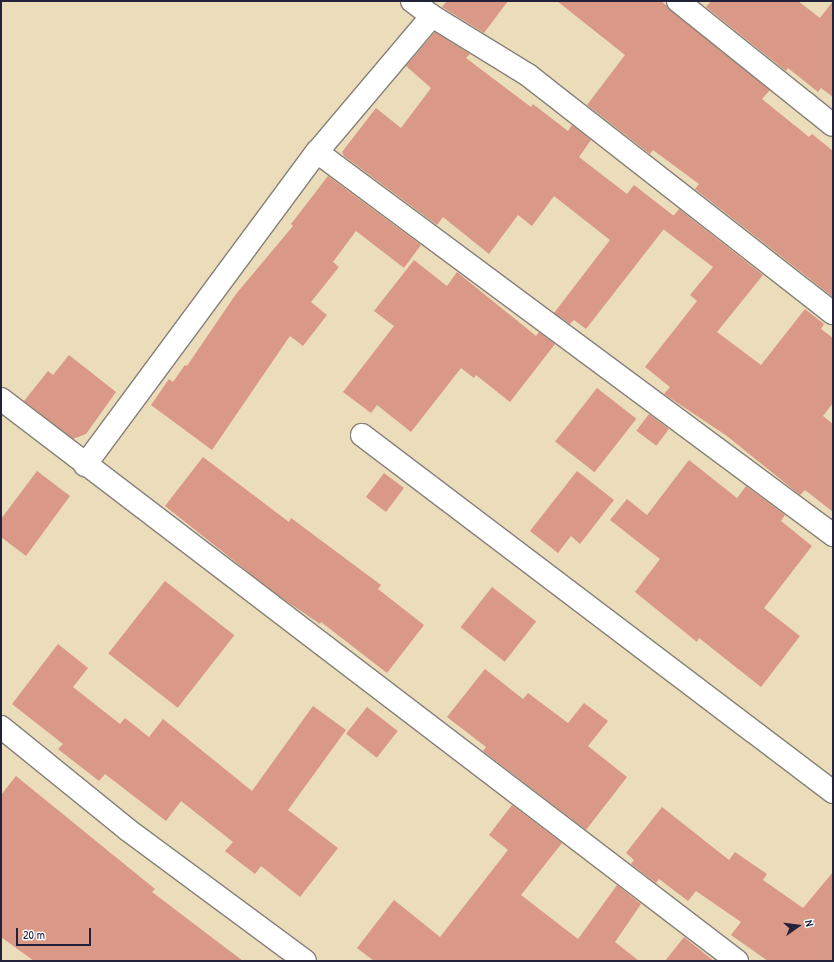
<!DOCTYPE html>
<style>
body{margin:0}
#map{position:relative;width:834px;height:962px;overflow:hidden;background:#ebddb9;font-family:"Patrick Hand",sans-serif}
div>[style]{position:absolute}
.building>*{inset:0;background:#da9886;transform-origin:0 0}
.roads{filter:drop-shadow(1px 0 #86807a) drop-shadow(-1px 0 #86807a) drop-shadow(0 1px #86807a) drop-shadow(0 -1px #86807a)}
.minor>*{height:22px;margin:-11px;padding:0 11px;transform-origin:11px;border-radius:11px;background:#fff}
span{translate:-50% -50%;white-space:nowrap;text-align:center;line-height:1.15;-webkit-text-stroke:3px #fff;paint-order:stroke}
.frame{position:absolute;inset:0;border:2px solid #22223b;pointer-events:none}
.north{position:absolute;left:778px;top:906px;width:40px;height:40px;-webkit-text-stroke:3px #fff;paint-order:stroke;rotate:76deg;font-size:11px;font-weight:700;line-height:16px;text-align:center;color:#22223b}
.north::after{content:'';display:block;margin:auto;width:14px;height:18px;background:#22223b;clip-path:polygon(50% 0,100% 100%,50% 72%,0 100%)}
.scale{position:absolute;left:16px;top:928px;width:75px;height:18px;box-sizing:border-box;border:2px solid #22223b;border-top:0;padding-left:5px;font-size:12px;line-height:14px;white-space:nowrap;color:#22223b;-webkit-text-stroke:3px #fff;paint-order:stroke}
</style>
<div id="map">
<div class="building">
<i style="clip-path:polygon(447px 1px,508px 1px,484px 33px,442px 7px)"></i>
<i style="clip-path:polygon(557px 1px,661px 1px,770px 90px,762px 99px,809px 137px,812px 134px,833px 151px,833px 297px,695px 189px,699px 184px,653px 150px,650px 154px,587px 105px,625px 55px)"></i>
<i style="clip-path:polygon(711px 1px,798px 1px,820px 18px,833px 1px,833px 97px,821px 88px,818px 92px,788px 68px,786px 71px,706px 7px)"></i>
<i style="clip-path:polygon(435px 32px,470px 54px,466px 58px,531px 107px,533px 104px,568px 131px,572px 125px,591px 140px,579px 157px,627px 194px,634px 185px,674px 216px,586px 329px,574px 320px,570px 324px,554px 313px,610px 240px,554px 196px,532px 226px,518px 215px,489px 254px,443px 217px,437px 225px,344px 156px,342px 152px,376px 108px,401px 128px,431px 88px,406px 66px)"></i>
<i style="clip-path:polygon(328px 176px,421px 245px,404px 268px,356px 231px,333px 262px,339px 267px,311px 302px,327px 315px,303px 346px,290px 336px,212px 450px,151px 405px,169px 379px,173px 382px,185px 365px,187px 366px,236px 294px,293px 226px,291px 224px)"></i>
<i style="clip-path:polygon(679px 209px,763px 275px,717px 332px,761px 365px,805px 309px,824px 324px,821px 329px,833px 338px,833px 403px,823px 416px,833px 424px,833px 512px,805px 490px,800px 495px,727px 436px,664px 394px,670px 387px,645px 367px,697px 301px,690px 295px,713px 267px,663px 229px)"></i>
<i style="clip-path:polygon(414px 260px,447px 286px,457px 272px,536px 336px,539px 332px,555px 344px,510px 402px,476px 375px,474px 378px,461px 368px,411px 432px,377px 405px,371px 413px,343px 392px,394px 326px,374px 311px)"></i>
<i style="clip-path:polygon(69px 355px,116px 392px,86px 434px,73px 439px,24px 401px,48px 371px,53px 375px)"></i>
<i style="left:597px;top:388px;width:50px;height:68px;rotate:38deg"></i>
<i style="left:649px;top:414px;width:25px;height:21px;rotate:37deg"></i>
<i style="clip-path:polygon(203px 457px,289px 522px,291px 518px,381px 585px,378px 589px,424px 625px,387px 673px,321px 622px,320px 624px,276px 594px,165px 506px)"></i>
<i style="clip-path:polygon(689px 460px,737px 498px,746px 486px,785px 515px,781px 521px,812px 546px,764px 608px,800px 636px,761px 687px,699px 638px,697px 642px,635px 592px,660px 559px,610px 520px,627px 499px,647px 515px)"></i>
<i style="clip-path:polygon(37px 471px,70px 496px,26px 556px,1px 537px,1px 519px)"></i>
<i style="clip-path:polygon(577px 471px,614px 500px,580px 544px,571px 536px,558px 553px,530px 531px)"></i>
<i style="left:384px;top:473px;width:25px;height:30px;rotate:37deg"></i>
<i style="left:165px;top:581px;width:88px;height:92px;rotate:38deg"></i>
<i style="left:492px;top:587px;width:56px;height:51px;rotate:38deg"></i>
<i style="clip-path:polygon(58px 644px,88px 668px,73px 687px,120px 724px,125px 718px,149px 737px,163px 719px,252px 791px,313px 706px,346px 730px,288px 810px,338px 848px,300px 897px,261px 866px,255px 874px,225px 851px,233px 842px,181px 801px,166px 821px,105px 774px,99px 781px,58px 749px,63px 744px,12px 704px)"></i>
<i style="clip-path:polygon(485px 669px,523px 699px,528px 693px,568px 723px,584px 703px,608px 721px,588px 746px,627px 777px,586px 830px,483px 751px,486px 747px,447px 717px)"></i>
<i style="left:367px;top:707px;width:39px;height:34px;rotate:38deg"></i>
<i style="clip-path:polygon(16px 776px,155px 889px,152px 892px,243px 961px,34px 961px,1px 937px,1px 795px)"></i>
<i style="clip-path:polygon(512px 805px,562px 843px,521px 895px,578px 939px,617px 885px,641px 904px,615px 942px,639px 961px,374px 961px,357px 948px,394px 900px,440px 937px,508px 850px,489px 835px)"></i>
<i style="clip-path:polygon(662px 807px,729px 860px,735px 852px,767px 874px,763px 880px,803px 908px,833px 872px,833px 961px,768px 961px,731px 935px,741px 922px,696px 891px,688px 901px,659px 879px,656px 883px,631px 864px,634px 860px,626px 853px)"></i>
<i style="clip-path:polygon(684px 937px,714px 961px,665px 961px)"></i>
</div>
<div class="roads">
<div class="minor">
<i style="left:412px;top:1px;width:25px;rotate:37deg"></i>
<i style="left:432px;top:16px;width:113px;rotate:31.6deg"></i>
<i style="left:528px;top:75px;width:387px;rotate:38deg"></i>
<i style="left:678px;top:1px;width:198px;rotate:38.7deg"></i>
<i style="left:317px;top:152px;width:643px;rotate:36.58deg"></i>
<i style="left:1px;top:399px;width:926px;rotate:37.36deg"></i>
<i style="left:362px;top:435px;width:591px;rotate:37.16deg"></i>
<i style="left:85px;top:465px;width:390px;rotate:-53.5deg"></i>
<i style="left:317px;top:152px;width:178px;rotate:-49.8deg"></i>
<i style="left:1px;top:727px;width:164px;rotate:39deg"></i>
<i style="left:128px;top:830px;width:220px;rotate:36.5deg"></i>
</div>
</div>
<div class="frame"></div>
<div class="north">N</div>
<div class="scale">20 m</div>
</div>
